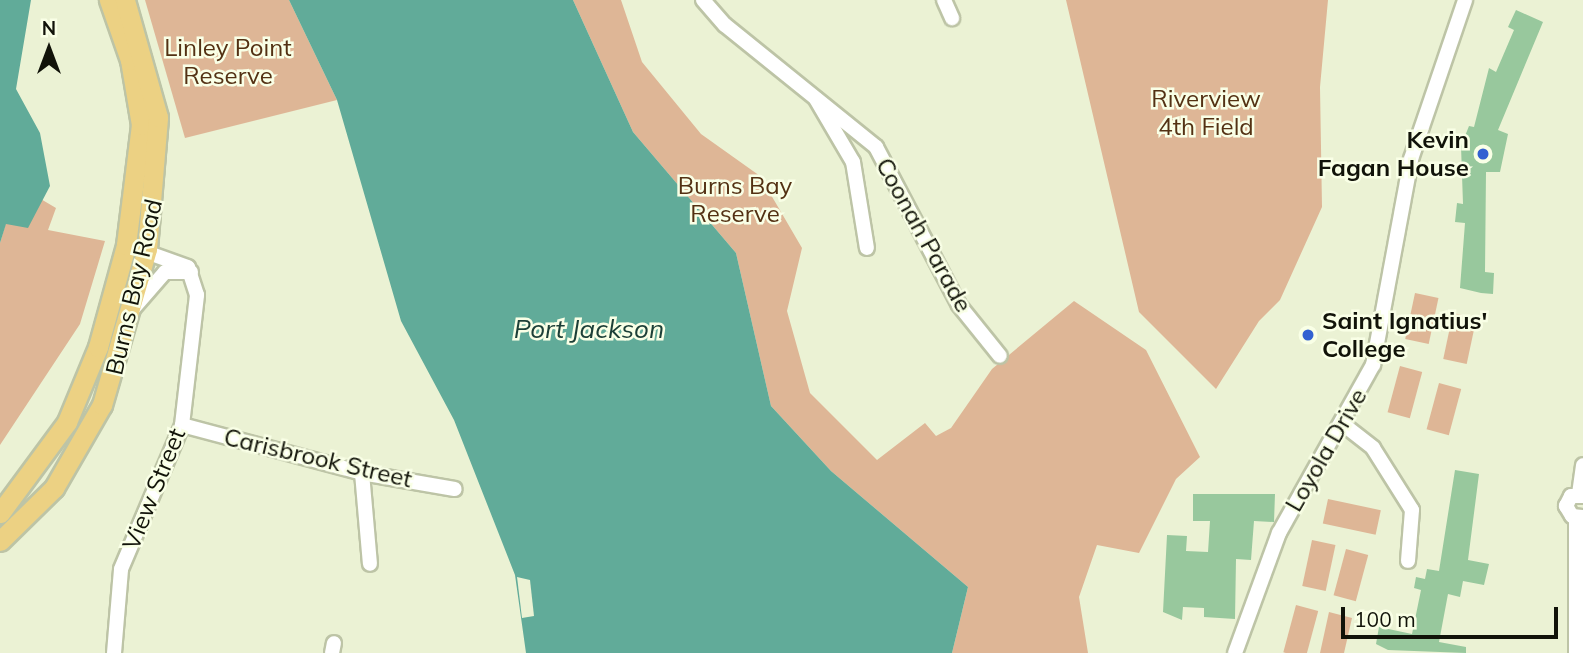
<!DOCTYPE html>
<style>
body{margin:0}
#map{position:relative;width:1583px;height:653px;overflow:hidden;background:#ebf2d4;font-family:Mulish,sans-serif}
div>[style]{position:absolute}
.green>*{inset:0;background:#deb696;transform-origin:0 0}
.water>*{inset:0;background:#61ab99}
.pier>*{inset:0;background:#ebf2d4}
.building>*{inset:0;background:#98c89d}
.roads{filter:drop-shadow(2px 0 #bdc4a6) drop-shadow(-2px 0 #bdc4a6) drop-shadow(0 2px #bdc4a6) drop-shadow(0 -2px #bdc4a6)}
.minor>*{height:14px;margin:-7px;padding:0 7px;transform-origin:7px;border-radius:7px;background:#fff}
.major>*{height:19px;margin:-9.5px;padding:0 9.5px;transform-origin:9.5px;border-radius:9.5px;background:#ecd183}
.dots>*{width:19px;height:19px;translate:-50% -50%;box-sizing:border-box;border:4px solid #f9ffe6;border-radius:50%}
span{translate:-50% -50%;white-space:nowrap;text-align:center;line-height:1.15;-webkit-text-stroke:5px #f9ffe6;paint-order:stroke}
.park-label{font-size:24px;color:#533113}
.poi-label{font-size:24px;color:#111309;font-weight:700}
.right{translate:-100% -50%;text-align:right}
.left{translate:0 -50%;text-align:left}
.street-label{font-size:24px;color:#111309}
.water-label{font-size:26px;color:#1c3f37;font-style:italic}
.north{position:absolute;left:14px;top:14px;width:70px;height:70px;-webkit-text-stroke:5px #f9ffe6;paint-order:stroke;rotate:0deg;font-size:19px;font-weight:700;line-height:28px;text-align:center;color:#111309}
.north::after{content:'';display:block;margin:auto;width:24px;height:32px;background:#111309;clip-path:polygon(50% 0,100% 100%,50% 72%,0 100%)}
.scale{position:absolute;left:1341px;top:607px;width:217px;height:32px;box-sizing:border-box;border:4px solid #111309;border-top:0;padding-left:9px;font-size:21px;line-height:24px;white-space:nowrap;color:#111309;-webkit-text-stroke:5px #f9ffe6;paint-order:stroke}
</style>
<div id="map">
<div class="green">
<i style="clip-path:polygon(145px 0,289px 0,337px 100px,185px 138px)"></i>
<i style="clip-path:polygon(573px 0,621px 0,642px 62px,701px 134px,760px 176px,802px 248px,787px 311px,810px 393px,877px 460px,925px 423px,936px 436px,951px 428px,992px 369px,1074px 301px,1146px 350px,1200px 457px,1176px 479px,1139px 553px,1097px 545px,1079px 597px,1088px 653px,952px 653px,968px 587px,831px 471px,771px 406px,736px 253px,633px 132px)"></i>
<i style="clip-path:polygon(1066px 0,1328px 0,1320px 87px,1322px 207px,1280px 300px,1259px 321px,1216px 389px,1139px 312px)"></i>
<i style="clip-path:polygon(17px 185px,56px 208px,48px 230px,105px 241px,80px 324px,0 445px,0 243px)"></i>
<i style="left:1415px;top:293px;width:24px;height:47px;rotate:12deg"></i>
<i style="left:1453px;top:313px;width:24px;height:47px;rotate:12deg"></i>
<i style="left:1400px;top:366px;width:23px;height:48px;rotate:15deg"></i>
<i style="left:1439px;top:383px;width:23px;height:48px;rotate:15deg"></i>
<i style="left:1328px;top:499px;width:54px;height:25px;rotate:12deg"></i>
<i style="left:1312px;top:540px;width:24px;height:47px;rotate:12deg"></i>
<i style="left:1346px;top:549px;width:23px;height:48px;rotate:15deg"></i>
<i style="left:1296px;top:605px;width:23px;height:49px;rotate:15deg"></i>
<i style="clip-path:polygon(1329px 612px,1352px 618px,1344px 653px,1320px 653px)"></i>
</div>
<div class="water">
<i style="clip-path:polygon(0 0,31px 0,16px 89px,40px 133px,50px 186px,28px 228px,6px 224px,0 243px)"></i>
<i style="clip-path:polygon(289px 0,573px 0,633px 132px,736px 253px,771px 406px,831px 471px,968px 587px,952px 653px,526px 653px,515px 575px,454px 420px,401px 321px,337px 100px)"></i>
</div>
<div class="pier">
<i style="clip-path:polygon(517px 577px,530px 580px,534px 616px,522px 618px)"></i>
</div>
<div class="building">
<i style="clip-path:polygon(1516px 10px,1543px 22px,1498px 130px,1508px 134px,1500px 172px,1486px 172px,1485px 272px,1494px 273px,1493px 294px,1481px 293px,1460px 288px,1465px 223px,1455px 222px,1457px 203px,1463px 204px,1461px 146px,1469px 126px,1474px 127px,1489px 68px,1496px 72px,1514px 30px,1508px 27px)"></i>
<i style="clip-path:polygon(1455px 470px,1479px 474px,1468px 560px,1489px 564px,1484px 585px,1463px 581px,1460px 597px,1448px 594px,1439px 642px,1466px 647px,1466px 653px,1388px 650px,1376px 644px,1379px 627px,1412px 634px,1421px 590px,1414px 588px,1416px 577px,1425px 579px,1427px 569px,1439px 571px)"></i>
<i style="clip-path:polygon(1193px 494px,1275px 494px,1274px 522px,1254px 521px,1251px 560px,1236px 559px,1235px 619px,1204px 617px,1204px 608px,1183px 607px,1182px 620px,1163px 612px,1167px 535px,1187px 536px,1186px 551px,1208px 552px,1210px 521px,1193px 521px)"></i>
</div>
<div class="roads">
<div class="minor">
<i style="left:703px;top:0;width:33px;rotate:49deg"></i>
<i style="left:725px;top:25px;width:194px;rotate:38.9deg"></i>
<i style="left:876px;top:147px;width:178px;rotate:62.3deg"></i>
<i style="left:959px;top:305px;width:65px;rotate:51.2deg"></i>
<i style="left:944px;top:0;width:20px;rotate:66deg"></i>
<i style="left:816px;top:99px;width:73px;rotate:59.6deg"></i>
<i style="left:853px;top:162px;width:87px;rotate:80.8deg"></i>
<i style="left:132px;top:310px;width:50px;rotate:-49deg"></i>
<i style="left:165px;top:272px;width:26px"></i>
<i style="left:182px;top:425px;width:186px;rotate:14.9deg"></i>
<i style="left:362px;top:473px;width:94px;rotate:9.8deg"></i>
<i style="left:1344px;top:425px;width:37px;rotate:38deg"></i>
<i style="left:1373px;top:448px;width:73px;rotate:57.8deg"></i>
<i style="left:1412px;top:510px;width:51px;rotate:94.5deg"></i>
<i style="left:362px;top:473px;width:91px;rotate:85deg"></i>
<i style="left:1579px;top:494px;width:29px;rotate:-82deg"></i>
<i style="left:1576px;top:517px;width:136px;rotate:90deg"></i>
<i style="left:1582px;top:517px;width:10px;rotate:-174deg"></i>
<i style="left:1572px;top:516px;width:12px;rotate:-121deg"></i>
<i style="left:1566px;top:506px;width:11px;rotate:-63deg"></i>
<i style="left:1571px;top:496px;width:12px"></i>
<i style="left:114px;top:653px;width:84px;rotate:-85.2deg"></i>
<i style="left:121px;top:569px;width:156px;rotate:-67deg"></i>
<i style="left:182px;top:425px;width:131px;rotate:-83.4deg"></i>
<i style="left:197px;top:295px;width:29px;rotate:-108deg"></i>
<i style="left:188px;top:267px;width:66px;rotate:-160.5deg"></i>
<i style="left:332px;top:653px;width:10px;rotate:-79deg"></i>
<i style="left:1235px;top:653px;width:128px;rotate:-69.9deg"></i>
<i style="left:1279px;top:533px;width:193px;rotate:-60.8deg"></i>
<i style="left:1373px;top:365px;width:209px;rotate:-79.5deg"></i>
<i style="left:1411px;top:159px;width:168px;rotate:-71.2deg"></i>
</div>
<div class="major">
<i style="left:0;top:513px;width:113px;rotate:-53.6deg"></i>
<i style="left:67px;top:422px;width:81px;rotate:-67.5deg"></i>
<i style="left:98px;top:347px;width:106px;rotate:-74.6deg"></i>
<i style="left:126px;top:245px;width:121px;rotate:-82.9deg"></i>
<i style="left:141px;top:125px;width:66px;rotate:-99.6deg"></i>
<i style="left:130px;top:60px;width:64px;rotate:-109.3deg"></i>
<i style="left:0;top:541px;width:76px;rotate:-44.5deg"></i>
<i style="left:54px;top:488px;width:96px;rotate:-60deg"></i>
<i style="left:102px;top:405px;width:162px;rotate:-73.9deg"></i>
<i style="left:147px;top:249px;width:132px;rotate:-85.2deg"></i>
<i style="left:158px;top:117px;width:122px;rotate:-105.8deg"></i>
</div>
</div>
<div class="dots">
<i style="left:1483px;top:154px;background:#3361d1"></i>
<i style="left:1308px;top:335px;background:#3361d1"></i>
</div>
<div class="park-label">
<span style="left:228px;top:62px">Linley Point<br>Reserve</span>
<span style="left:1206px;top:113px">Riverview<br>4th Field</span>
<span style="left:735px;top:200px">Burns Bay<br>Reserve</span>
</div>
<div class="poi-label">
<span class="right" style="left:1469px;top:154px">Kevin<br>Fagan House</span>
<span class="left" style="left:1322px;top:335px">Saint Ignatius'<br>College</span>
</div>
<div class="street-label">
<span style="left:924px;top:235px;rotate:61deg">Coonah Parade</span>
<span style="left:134px;top:287px;rotate:-77deg">Burns Bay Road</span>
<span style="left:1326px;top:450px;rotate:-60deg">Loyola Drive</span>
<span style="left:318px;top:458px;rotate:13deg">Carisbrook Street</span>
<span style="left:154px;top:489px;rotate:-68deg">View Street</span>
</div>
<div class="water-label">
<span style="left:589px;top:329px">Port Jackson</span>
</div>
<div class="north">N</div>
<div class="scale">100 m</div>
</div>
